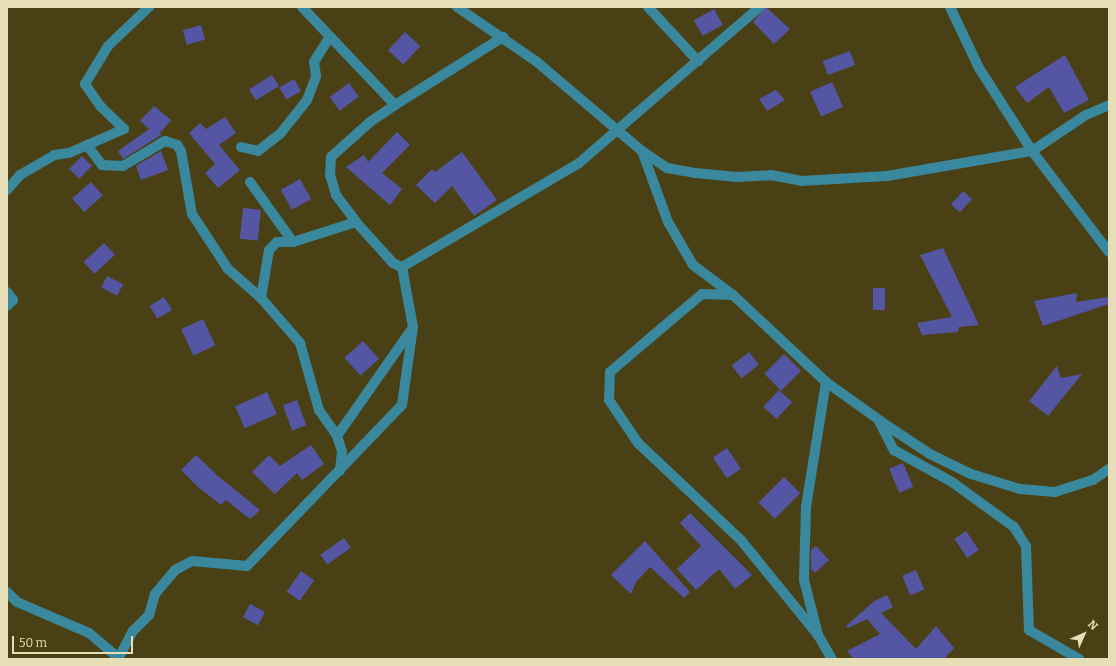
<!DOCTYPE html>
<style>
body{margin:0}
#map{position:relative;width:1116px;height:666px;overflow:hidden;background:#494115;font-family:Bitter,serif}
div>[style]{position:absolute}
.building>*{inset:0;background:#5456a4;transform-origin:0 0}
.minor>*{height:10px;margin:-5px;padding:0 5px;transform-origin:5px;border-radius:5px;background:#3a889e}
span{translate:-50% -50%;white-space:nowrap;text-align:center;line-height:1.15;-webkit-text-stroke:3.5px #494115;paint-order:stroke}
.frame{position:absolute;inset:0;border:8px solid #e5deb6;pointer-events:none}
.north{position:absolute;left:1064px;top:614px;width:40px;height:40px;-webkit-text-stroke:3px #494115;paint-order:stroke;rotate:45deg;font-size:11px;font-weight:700;line-height:16px;text-align:center;color:#e5deb6}
.north::after{content:'';display:block;margin:auto;width:14px;height:18px;background:#e5deb6;clip-path:polygon(50% 0,100% 100%,50% 72%,0 100%)}
.scale{position:absolute;left:12px;top:636px;width:121px;height:18px;box-sizing:border-box;border:2px solid #e5deb6;border-top:0;padding-left:5px;font-size:12px;line-height:14px;white-space:nowrap;color:#e5deb6;-webkit-text-stroke:3px #494115;paint-order:stroke}
</style>
<div id="map">
<div class="building">
<i style="clip-path:polygon(766px 7px,790px 29px,774px 44px,753px 22px)"></i>
<i style="left:714px;top:9px;width:18px;height:23px;rotate:61deg"></i>
<i style="left:201px;top:25px;width:15px;height:19px;rotate:74deg"></i>
<i style="left:405px;top:32px;width:21px;height:25px;rotate:43deg"></i>
<i style="left:850px;top:51px;width:15px;height:29px;rotate:70deg"></i>
<i style="clip-path:polygon(1065px 55px,1089px 100px,1064px 113px,1049px 87px,1027px 103px,1015px 87px)"></i>
<i style="left:272px;top:75px;width:13px;height:27px;rotate:58deg"></i>
<i style="left:294px;top:79px;width:14px;height:17px;rotate:60deg"></i>
<i style="left:832px;top:82px;width:27px;height:24px;rotate:66deg"></i>
<i style="left:349px;top:83px;width:17px;height:24px;rotate:54deg"></i>
<i style="clip-path:polygon(776px 90px,785px 100px,767px 111px,759px 99px)"></i>
<i style="clip-path:polygon(154px 106px,171px 120px,160px 133px,161px 135px,123px 159px,118px 151px,149px 129px,140px 121px)"></i>
<i style="clip-path:polygon(225px 117px,236px 133px,219px 145px,240px 170px,218px 188px,205px 173px,215px 164px,189px 133px,200px 123px,206px 129px)"></i>
<i style="clip-path:polygon(397px 132px,410px 145px,382px 173px,402px 189px,390px 205px,346px 167px,364px 155px,368px 162px)"></i>
<i style="clip-path:polygon(161px 151px,168px 170px,141px 180px,136px 166px)"></i>
<i style="clip-path:polygon(462px 152px,497px 200px,474px 216px,452px 186px,435px 203px,416px 185px,432px 169px,435px 172px)"></i>
<i style="left:82px;top:156px;width:14px;height:18px;rotate:45deg"></i>
<i style="left:300px;top:179px;width:23px;height:22px;rotate:61deg"></i>
<i style="left:91px;top:182px;width:18px;height:25px;rotate:49deg"></i>
<i style="left:963px;top:191px;width:12px;height:18px;rotate:42deg"></i>
<i style="left:243px;top:208px;width:18px;height:31px;rotate:6deg"></i>
<i style="left:104px;top:243px;width:16px;height:28px;rotate:47deg"></i>
<i style="clip-path:polygon(943px 248px,979px 325px,959px 327px,958px 332px,922px 335px,917px 323px,952px 317px,920px 255px)"></i>
<i style="left:107px;top:276px;width:18px;height:13px;rotate:27deg"></i>
<i style="left:873px;top:288px;width:12px;height:22px"></i>
<i style="clip-path:polygon(1077px 293px,1076px 302px,1109px 297px,1109px 304px,1043px 326px,1034px 301px)"></i>
<i style="left:164px;top:297px;width:15px;height:17px;rotate:58deg"></i>
<i style="left:203px;top:319px;width:29px;height:24px;rotate:65deg"></i>
<i style="left:363px;top:341px;width:24px;height:25px;rotate:48deg"></i>
<i style="left:749px;top:352px;width:16px;height:22px;rotate:52deg"></i>
<i style="left:784px;top:354px;width:24px;height:28px;rotate:45deg"></i>
<i style="clip-path:polygon(1057px 366px,1061px 378px,1082px 374px,1048px 416px,1029px 401px)"></i>
<i style="left:779px;top:390px;width:18px;height:23px;rotate:43deg"></i>
<i style="left:267px;top:392px;width:24px;height:35px;rotate:66deg"></i>
<i style="left:297px;top:400px;width:27px;height:15px;rotate:70deg"></i>
<i style="clip-path:polygon(311px 445px,324px 464px,302px 480px,297px 473px,275px 494px,252px 472px,269px 455px,280px 466px)"></i>
<i style="left:727px;top:448px;width:25px;height:17px;rotate:56deg"></i>
<i style="clip-path:polygon(196px 455px,219px 477px,260px 510px,250px 519px,226px 500px,221px 505px,198px 487px,181px 470px)"></i>
<i style="left:903px;top:463px;width:26px;height:15px;rotate:67deg"></i>
<i style="left:784px;top:477px;width:23px;height:36px;rotate:45deg"></i>
<i style="clip-path:polygon(690px 513px,752px 575px,735px 589px,719px 569px,696px 590px,677px 569px,701px 546px,680px 523px)"></i>
<i style="left:966px;top:531px;width:23px;height:14px;rotate:56deg"></i>
<i style="left:344px;top:538px;width:12px;height:29px;rotate:55deg"></i>
<i style="clip-path:polygon(645px 541px,690px 592px,684px 598px,650px 567px,636px 582px,631px 594px,611px 575px)"></i>
<i style="clip-path:polygon(816px 546px,829px 560px,815px 573px,811px 569px,811px 550px)"></i>
<i style="left:916px;top:570px;width:21px;height:15px;rotate:67deg"></i>
<i style="left:301px;top:571px;width:16px;height:25px;rotate:35deg"></i>
<i style="clip-path:polygon(887px 595px,893px 607px,881px 613px,916px 649px,936px 626px,954px 648px,944px 659px,854px 659px,847px 651px,880px 634px,867px 619px,848px 628px,846px 626px,873px 602px)"></i>
<i style="left:250px;top:604px;width:17px;height:15px;rotate:28deg"></i>
</div>
<div class="minor">
<i style="left:302px;top:7px;width:135px;rotate:46.5deg"></i>
<i style="left:395px;top:105px;width:128px;rotate:-32.2deg"></i>
<i style="left:457px;top:7px;width:97px;rotate:34.5deg"></i>
<i style="left:537px;top:62px;width:138px;rotate:40.3deg"></i>
<i style="left:642px;top:151px;width:30px;rotate:34deg"></i>
<i style="left:667px;top:168px;width:28px;rotate:10deg"></i>
<i style="left:695px;top:173px;width:42px;rotate:5.4deg"></i>
<i style="left:737px;top:177px;width:34px;rotate:-3deg"></i>
<i style="left:771px;top:175px;width:31px;rotate:11deg"></i>
<i style="left:801px;top:181px;width:86px;rotate:-3.3deg"></i>
<i style="left:887px;top:176px;width:147px;rotate:-9.8deg"></i>
<i style="left:1032px;top:151px;width:65px;rotate:-33.7deg"></i>
<i style="left:1086px;top:115px;width:25px;rotate:-23deg"></i>
<i style="left:648px;top:7px;width:74px;rotate:47.2deg"></i>
<i style="left:950px;top:7px;width:68px;rotate:64.6deg"></i>
<i style="left:979px;top:68px;width:98px;rotate:57.4deg"></i>
<i style="left:1032px;top:151px;width:127px;rotate:52.7deg"></i>
<i style="left:395px;top:105px;width:30px;rotate:146deg"></i>
<i style="left:370px;top:122px;width:52px;rotate:138.1deg"></i>
<i style="left:331px;top:157px;width:18px;rotate:93deg"></i>
<i style="left:330px;top:175px;width:21px;rotate:73deg"></i>
<i style="left:336px;top:195px;width:34px;rotate:53deg"></i>
<i style="left:356px;top:222px;width:55px;rotate:47.9deg"></i>
<i style="left:393px;top:263px;width:10px;rotate:24deg"></i>
<i style="left:87px;top:145px;width:25px;rotate:53deg"></i>
<i style="left:102px;top:165px;width:21px;rotate:3deg"></i>
<i style="left:123px;top:166px;width:49px;rotate:-30.8deg"></i>
<i style="left:165px;top:141px;width:13px;rotate:18deg"></i>
<i style="left:177px;top:145px;width:7px;rotate:56deg"></i>
<i style="left:181px;top:151px;width:64px;rotate:80.1deg"></i>
<i style="left:192px;top:214px;width:66px;rotate:56.8deg"></i>
<i style="left:228px;top:269px;width:44px;rotate:41.3deg"></i>
<i style="left:241px;top:147px;width:17px;rotate:13deg"></i>
<i style="left:258px;top:151px;width:28px;rotate:-38deg"></i>
<i style="left:280px;top:134px;width:43px;rotate:-51.5deg"></i>
<i style="left:307px;top:100px;width:26px;rotate:-69deg"></i>
<i style="left:316px;top:76px;width:14px;rotate:-98deg"></i>
<i style="left:314px;top:62px;width:28px;rotate:-58deg"></i>
<i style="left:642px;top:151px;width:76px;rotate:69.9deg"></i>
<i style="left:668px;top:222px;width:50px;rotate:59.8deg"></i>
<i style="left:693px;top:265px;width:50px;rotate:36.9deg"></i>
<i style="left:733px;top:295px;width:127px;rotate:43.1deg"></i>
<i style="left:826px;top:382px;width:77px;rotate:35.5deg"></i>
<i style="left:889px;top:427px;width:49px;rotate:33.4deg"></i>
<i style="left:930px;top:454px;width:46px;rotate:26deg"></i>
<i style="left:971px;top:474px;width:51px;rotate:17deg"></i>
<i style="left:1020px;top:489px;width:35px;rotate:5deg"></i>
<i style="left:1055px;top:492px;width:40px;rotate:-18deg"></i>
<i style="left:1093px;top:480px;width:19px;rotate:-35deg"></i>
<i style="left:250px;top:182px;width:74px;rotate:54.4deg"></i>
<i style="left:293px;top:242px;width:66px;rotate:-17.6deg"></i>
<i style="left:7px;top:190px;width:20px;rotate:-49deg"></i>
<i style="left:20px;top:175px;width:39px;rotate:-30deg"></i>
<i style="left:54px;top:155px;width:15px;rotate:-8deg"></i>
<i style="left:69px;top:153px;width:60px;rotate:-23.6deg"></i>
<i style="left:124px;top:129px;width:32px;rotate:-136deg"></i>
<i style="left:101px;top:107px;width:28px;rotate:-125deg"></i>
<i style="left:85px;top:84px;width:44px;rotate:-58.8deg"></i>
<i style="left:108px;top:46px;width:57px;rotate:-43.6deg"></i>
<i style="left:293px;top:242px;width:16px;rotate:180deg"></i>
<i style="left:277px;top:242px;width:11px;rotate:135deg"></i>
<i style="left:269px;top:250px;width:49px;rotate:99.5deg"></i>
<i style="left:261px;top:298px;width:60px;rotate:49.1deg"></i>
<i style="left:300px;top:343px;width:70px;rotate:74.2deg"></i>
<i style="left:319px;top:410px;width:32px;rotate:55deg"></i>
<i style="left:337px;top:436px;width:131px;rotate:-55deg"></i>
<i style="left:7px;top:292px;width:10px;rotate:53deg"></i>
<i style="left:13px;top:300px;width:8px;rotate:135deg"></i>
<i style="left:733px;top:295px;width:31px;rotate:-178deg"></i>
<i style="left:702px;top:294px;width:68px;rotate:139.8deg"></i>
<i style="left:650px;top:338px;width:52px;rotate:139.6deg"></i>
<i style="left:610px;top:372px;width:28px;rotate:92deg"></i>
<i style="left:609px;top:400px;width:52px;rotate:56deg"></i>
<i style="left:638px;top:443px;width:140px;rotate:43.3deg"></i>
<i style="left:740px;top:539px;width:124px;rotate:50.9deg"></i>
<i style="left:826px;top:382px;width:127px;rotate:99.1deg"></i>
<i style="left:806px;top:507px;width:73px;rotate:91.6deg"></i>
<i style="left:804px;top:580px;width:57px;rotate:75.7deg"></i>
<i style="left:818px;top:635px;width:28px;rotate:60deg"></i>
<i style="left:879px;top:421px;width:33px;rotate:63deg"></i>
<i style="left:894px;top:450px;width:66px;rotate:28.9deg"></i>
<i style="left:952px;top:482px;width:77px;rotate:36deg"></i>
<i style="left:1014px;top:527px;width:22px;rotate:58deg"></i>
<i style="left:1026px;top:546px;width:84px;rotate:88deg"></i>
<i style="left:1029px;top:630px;width:58px;rotate:30.1deg"></i>
<i style="left:337px;top:436px;width:16px;rotate:72deg"></i>
<i style="left:342px;top:451px;width:20px;rotate:96deg"></i>
<i style="left:7px;top:592px;width:14px;rotate:45deg"></i>
<i style="left:17px;top:602px;width:78px;rotate:23.3deg"></i>
<i style="left:89px;top:633px;width:39px;rotate:40deg"></i>
<i style="left:118px;top:659px;width:32px;rotate:-62deg"></i>
<i style="left:133px;top:631px;width:23px;rotate:-45deg"></i>
<i style="left:149px;top:615px;width:22px;rotate:-74deg"></i>
<i style="left:155px;top:594px;width:31px;rotate:-50deg"></i>
<i style="left:175px;top:570px;width:19px;rotate:-28deg"></i>
<i style="left:192px;top:561px;width:55px;rotate:5.2deg"></i>
<i style="left:247px;top:566px;width:223px;rotate:-46.1deg"></i>
<i style="left:402px;top:405px;width:79px;rotate:-82deg"></i>
<i style="left:413px;top:327px;width:61px;rotate:-100.4deg"></i>
<i style="left:402px;top:267px;width:205px;rotate:-30.4deg"></i>
<i style="left:579px;top:163px;width:239px;rotate:-40.8deg"></i>
</div>
<div class="frame"></div>
<div class="north">N</div>
<div class="scale">50 m</div>
</div>
